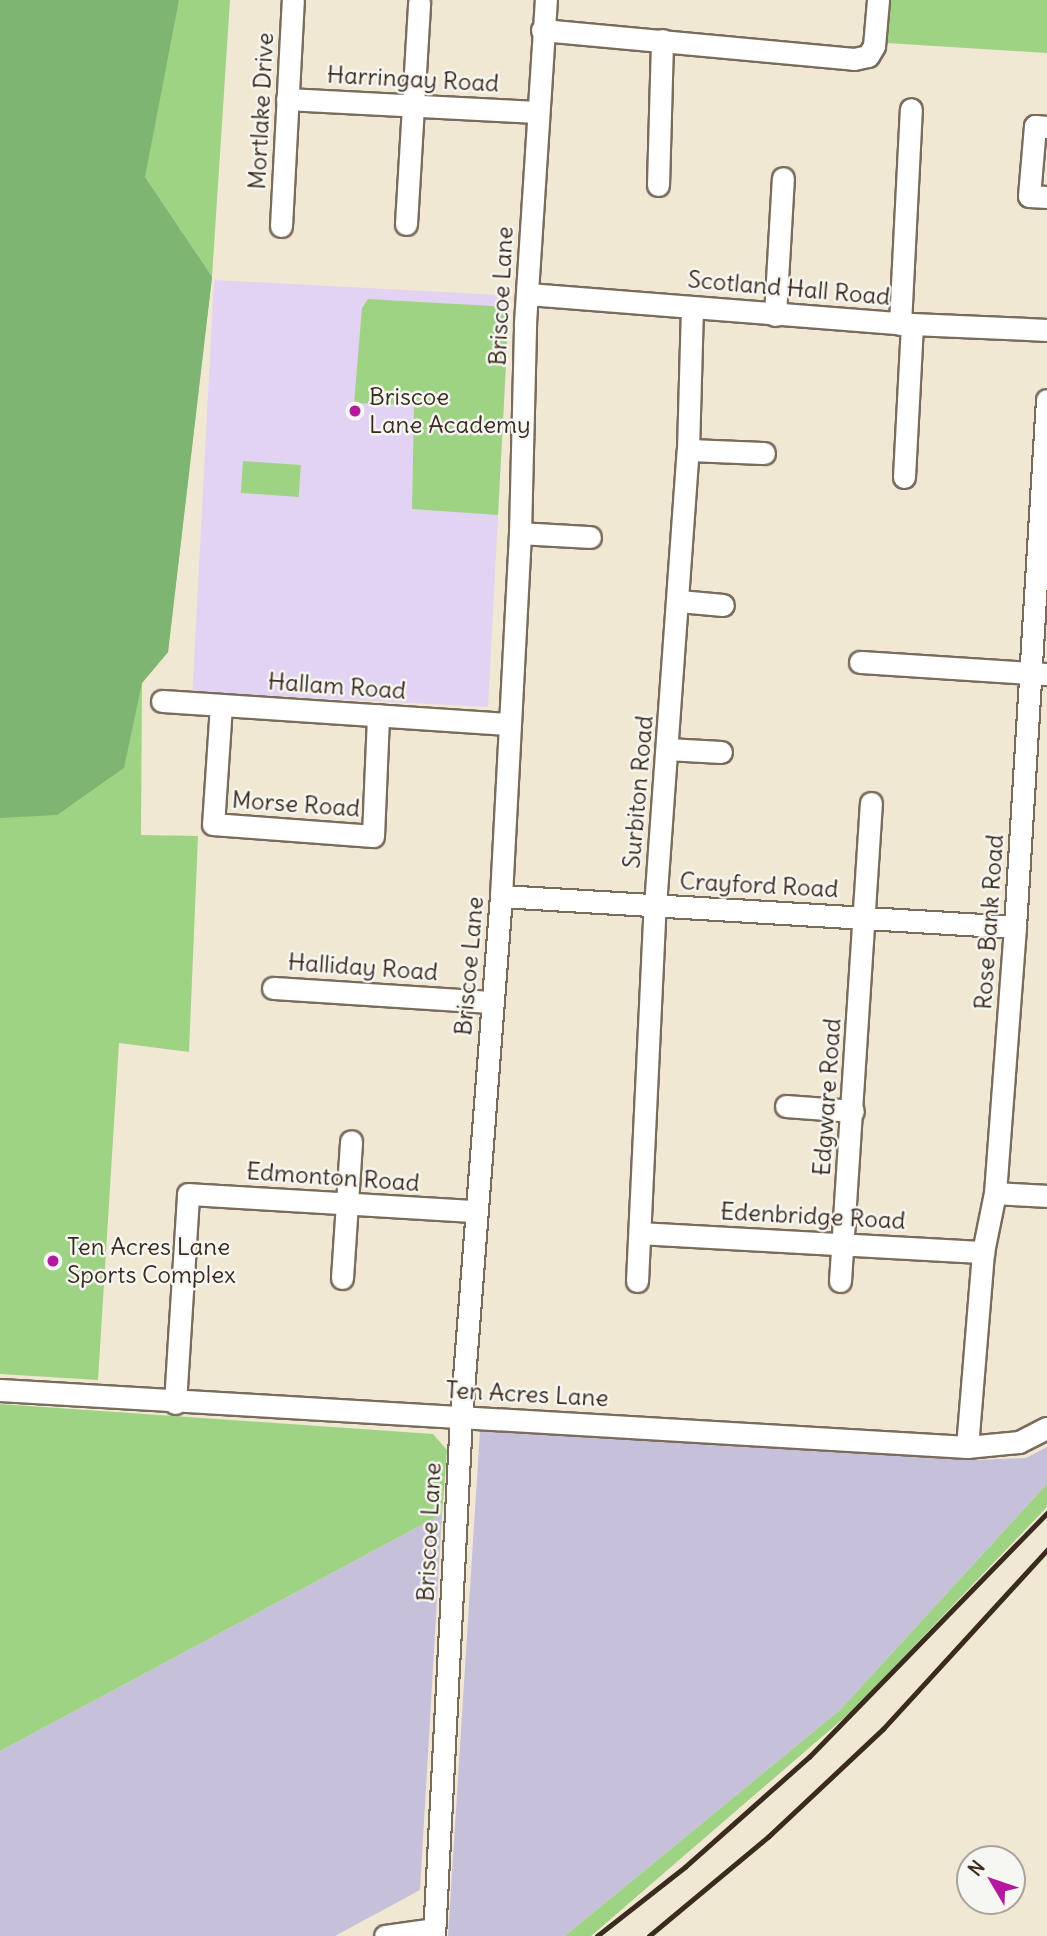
<!DOCTYPE html>
<style>
body{margin:0}
#map{position:relative;width:1047px;height:1936px;overflow:hidden;background:#f0e8d2;font-family:Delius,sans-serif}
div>[style]{position:absolute}
.built>*{inset:0;background:#e3d3f2;transform-origin:0 0}
.industrial>*{inset:0;background:#c6c0da}
.green>*{inset:0;background:#9ed384;transform-origin:0 0}
.forest>*{inset:0;background:#7eb572}
.roads{filter:drop-shadow(2px 0 #7a6c5d) drop-shadow(-2px 0 #7a6c5d) drop-shadow(0 2px #7a6c5d) drop-shadow(0 -2px #7a6c5d)}
.minor>*{height:21px;margin:-10.5px;padding:0 10.5px;transform-origin:10.5px;border-radius:10.5px;background:#fff}
.rail>*{height:4.5px;margin:-2.25px;padding:0 2.25px;transform-origin:2.25px;border-radius:2.25px;background:#3b2a1e}
.dots>*{width:19px;height:19px;translate:-50% -50%;box-sizing:border-box;border:4px solid #f6f6f2;border-radius:50%}
span{translate:-50% -50%;white-space:nowrap;text-align:center;line-height:1.15;-webkit-text-stroke:5px #f6f6f2;paint-order:stroke}
.street-label{font-size:24px;color:#3b2a1e}
.poi-label{font-size:24px;color:#3b2a1e}
.left{translate:0 -50%;text-align:left}
.north{position:absolute;left:956px;top:1845px;width:70px;height:70px;box-sizing:border-box;background:#f6f6f2;border:2px solid #aba49d;border-radius:50%;rotate:309deg;font-size:19px;font-weight:700;line-height:28px;text-align:center;color:#3b2a1e}
.north::after{content:'';display:block;margin:auto;width:24px;height:32px;background:#b5179e;clip-path:polygon(50% 0,100% 100%,50% 72%,0 100%)}
</style>
<div id="map">
<div class="built">
<i style="left:214px;top:280px;width:296px;height:412px;rotate:3deg"></i>
</div>
<div class="industrial">
<i style="clip-path:polygon(480px 1431px,974px 1460px,1026px 1458px,1047px 1447px,1047px 1484px,840px 1710px,565px 1936px,448px 1936px)"></i>
<i style="clip-path:polygon(442px 1514px,420px 1890px,335px 1936px,0 1936px,0 1751px)"></i>
</div>
<div class="green">
<i style="clip-path:polygon(0 0,230px 0,212px 277px,168px 652px,142px 683px,141px 835px,198px 836px,189px 1052px,119px 1043px,98px 1380px,0 1374px)"></i>
<i style="clip-path:polygon(890px 0,1047px 0,1047px 53px,887px 43px)"></i>
<i style="clip-path:polygon(368px 299px,509px 307px,498px 515px,412px 509px,414px 405px,354px 403px,362px 308px)"></i>
<i style="left:243px;top:461px;width:58px;height:32px;rotate:4deg"></i>
<i style="clip-path:polygon(0 1404px,433px 1434px,447px 1450px,442px 1514px,0 1751px)"></i>
<i style="clip-path:polygon(1047px 1484px,1047px 1507px,852px 1711px,591px 1936px,565px 1936px,840px 1710px)"></i>
</div>
<div class="forest">
<i style="clip-path:polygon(0 0,179px 0,145px 177px,212px 277px,168px 652px,142px 683px,124px 768px,57px 815px,0 818px)"></i>
</div>
<div class="roads">
<div class="minor">
<i style="left:542px;top:30px;width:313px;rotate:5.3deg"></i>
<i style="left:854px;top:59px;width:14px;rotate:-12deg"></i>
<i style="left:868px;top:56px;width:12px;rotate:-59deg"></i>
<i style="left:874px;top:46px;width:46px;rotate:-85deg"></i>
<i style="left:287px;top:99px;width:249px;rotate:3deg"></i>
<i style="left:1047px;top:127px;width:12px;rotate:-175deg"></i>
<i style="left:1035px;top:126px;width:70px;rotate:94.9deg"></i>
<i style="left:1029px;top:196px;width:18px;rotate:3deg"></i>
<i style="left:658px;top:185px;width:145px;rotate:-88.4deg"></i>
<i style="left:406px;top:224px;width:222px;rotate:-86.6deg"></i>
<i style="left:281px;top:226px;width:226px;rotate:-87deg"></i>
<i style="left:528px;top:294px;width:385px;rotate:4.5deg"></i>
<i style="left:912px;top:324px;width:135px;rotate:2.5deg"></i>
<i style="left:775px;top:315px;width:137px;rotate:-86.7deg"></i>
<i style="left:900px;top:324px;width:215px;rotate:-87.1deg"></i>
<i style="left:688px;top:450px;width:76px;rotate:2.3deg"></i>
<i style="left:904px;top:477px;width:153px;rotate:-87deg"></i>
<i style="left:520px;top:533px;width:70px;rotate:3.3deg"></i>
<i style="left:679px;top:601px;width:44px;rotate:5.2deg"></i>
<i style="left:860px;top:662px;width:187px;rotate:3.7deg"></i>
<i style="left:162px;top:701px;width:347px;rotate:3.8deg"></i>
<i style="left:221px;top:705px;width:119px;rotate:93.8deg"></i>
<i style="left:213px;top:824px;width:160px;rotate:4.3deg"></i>
<i style="left:373px;top:836px;width:121px;rotate:-87.6deg"></i>
<i style="left:667px;top:749px;width:54px;rotate:3.2deg"></i>
<i style="left:501px;top:896px;width:515px;rotate:3.45deg"></i>
<i style="left:273px;top:988px;width:219px;rotate:3.7deg"></i>
<i style="left:786px;top:1106px;width:67px;rotate:4.3deg"></i>
<i style="left:995px;top:1193px;width:52px;rotate:3.3deg"></i>
<i style="left:640px;top:1233px;width:344px;rotate:3.2deg"></i>
<i style="left:342px;top:1278px;width:137px;rotate:-86.2deg"></i>
<i style="left:637px;top:1281px;width:375px;rotate:-87.3deg"></i>
<i style="left:655px;top:906px;width:457px;rotate:-85.9deg"></i>
<i style="left:688px;top:450px;width:143px;rotate:-88.4deg"></i>
<i style="left:840px;top:1281px;width:479px;rotate:-86.3deg"></i>
<i style="left:0;top:1390px;width:969px;rotate:3.37deg"></i>
<i style="left:967px;top:1447px;width:52px;rotate:-5.5deg"></i>
<i style="left:1019px;top:1442px;width:31px;rotate:-27deg"></i>
<i style="left:175px;top:1403px;width:209px;rotate:-86.4deg"></i>
<i style="left:188px;top:1194px;width:287px;rotate:3.4deg"></i>
<i style="left:967px;top:1447px;width:196px;rotate:-85.3deg"></i>
<i style="left:983px;top:1252px;width:60px;rotate:-78.5deg"></i>
<i style="left:995px;top:1193px;width:267px;rotate:-85.7deg"></i>
<i style="left:1015px;top:927px;width:528px;rotate:-86.53deg"></i>
<i style="left:385px;top:1936px;width:49px;rotate:-8.1deg"></i>
<i style="left:434px;top:1936px;width:520px;rotate:-87.02deg"></i>
<i style="left:461px;top:1417px;width:523px;rotate:-85.61deg"></i>
<i style="left:501px;top:896px;width:363px;rotate:-87deg"></i>
<i style="left:520px;top:533px;width:210px;rotate:-88.6deg"></i>
<i style="left:525px;top:323px;width:324px;rotate:-86.3deg"></i>
</div>
</div>
<div class="rail">
<i style="left:597px;top:1936px;width:112px;rotate:-38.1deg"></i>
<i style="left:685px;top:1867px;width:166px;rotate:-41.6deg"></i>
<i style="left:809px;top:1757px;width:341px;rotate:-45.7deg"></i>
<i style="left:649px;top:1936px;width:155px;rotate:-39.8deg"></i>
<i style="left:768px;top:1837px;width:158px;rotate:-43.2deg"></i>
<i style="left:883px;top:1729px;width:243px;rotate:-47.5deg"></i>
</div>
<div class="dots">
<i style="left:355px;top:411px;background:#b5179e"></i>
<i style="left:53px;top:1261px;background:#b5179e"></i>
</div>
<div class="street-label">
<span style="left:413px;top:79px;rotate:3deg">Harringay Road</span>
<span style="left:261px;top:111px;rotate:-87deg">Mortlake Drive</span>
<span style="left:789px;top:288px;rotate:5deg">Scotland Hall Road</span>
<span style="left:501px;top:296px;rotate:-87deg">Briscoe Lane</span>
<span style="left:337px;top:686px;rotate:4deg">Hallam Road</span>
<span style="left:638px;top:792px;rotate:-85deg">Surbiton Road</span>
<span style="left:296px;top:804px;rotate:4deg">Morse Road</span>
<span style="left:759px;top:885px;rotate:3deg">Crayford Road</span>
<span style="left:989px;top:922px;rotate:-86deg">Rose Bank Road</span>
<span style="left:469px;top:966px;rotate:-85deg">Briscoe Lane</span>
<span style="left:363px;top:967px;rotate:4deg">Halliday Road</span>
<span style="left:827px;top:1097px;rotate:-86deg">Edgware Road</span>
<span style="left:333px;top:1177px;rotate:4deg">Edmonton Road</span>
<span style="left:813px;top:1216px;rotate:3deg">Edenbridge Road</span>
<span style="left:527px;top:1394px;rotate:3deg">Ten Acres Lane</span>
<span style="left:429px;top:1532px;rotate:-87deg">Briscoe Lane</span>
</div>
<div class="poi-label">
<span class="left" style="left:369px;top:411px">Briscoe<br>Lane Academy</span>
<span class="left" style="left:67px;top:1261px">Ten Acres Lane<br>Sports Complex</span>
</div>
<div class="north">N</div>
</div>
